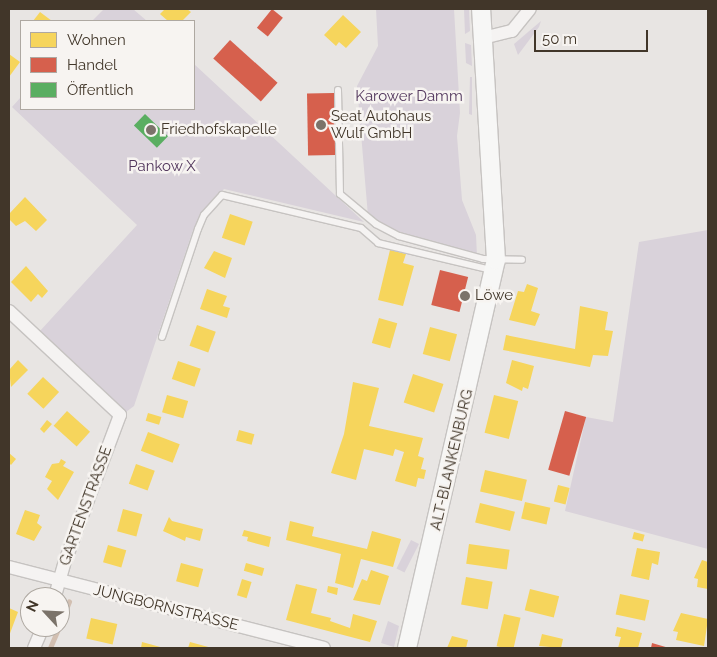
<!DOCTYPE html>
<meta charset="utf-8">
<style>
body{margin:0}
#map{position:relative;width:717px;height:657px;overflow:hidden;background:#e8e5e3;font-family:Raleway,sans-serif}
div>[style]{position:absolute}
.green>*{inset:0;background:#d9d2da;transform-origin:0 0}
.homes>*{inset:0;background:#f6d55c;transform-origin:0 0}
.shops>*{inset:0;background:#d6604d;transform-origin:0 0}
.public>*{inset:0;background:#5aae61;transform-origin:0 0}
.stream>*{height:4.5px;margin:-2.25px;padding:0 2.25px;transform-origin:2.25px;border-radius:2.25px;background:#d2bfb1}
.roads{filter:drop-shadow(1px 0 #c6c3c1) drop-shadow(-1px 0 #c6c3c1) drop-shadow(0 1px #c6c3c1) drop-shadow(0 -1px #c6c3c1)}
.service>*{height:6px;margin:-3px;padding:0 3px;transform-origin:3px;border-radius:3px;background:#f5f3f2}
.minor>*{height:12px;margin:-6px;padding:0 6px;transform-origin:6px;border-radius:6px;background:#f5f3f2}
.secondary>*{height:18px;margin:-9px;padding:0 9px;transform-origin:9px;border-radius:9px;background:#f7f7f6}
.dots>*{width:14px;height:14px;translate:-50% -50%;box-sizing:border-box;border:2px solid #f7f4f1;border-radius:50%}
span{translate:-50% -50%;white-space:nowrap;text-align:center;line-height:1.15;-webkit-text-stroke:5px #f7f4f1;paint-order:stroke}
.park-label{font-size:15px;color:#52375d}
.poi-label{font-size:15px;color:#413629}
.left{translate:0 -50%;text-align:left}
.street-label{font-size:15px;color:#413629}
.frame{position:absolute;inset:0;border:10px solid #413629;pointer-events:none}
.legend{position:absolute;left:20px;top:20px;width:175px;height:90px;box-sizing:border-box;background:#f7f4f1;border:1px solid #aea8a1;margin:0;padding:6px 9px;list-style:none;font-size:15px;color:#413629}
.legend li{display:flex;align-items:center;gap:10px;height:25px}
.legend b{width:25px;border:1px solid #aea8a1}
.north{position:absolute;left:20px;top:587px;width:50px;height:50px;box-sizing:border-box;background:#f7f4f1;border:1px solid #aea8a1;border-radius:50%;rotate:295deg;font-size:14px;font-weight:700;line-height:20px;text-align:center;color:#413629}
.north::after{content:'';display:block;margin:auto;width:18px;height:22px;background:#7b736a;clip-path:polygon(50% 0,100% 100%,50% 72%,0 100%)}
.scale{position:absolute;left:534px;top:30px;width:114px;height:22px;box-sizing:border-box;border:2px solid #413629;border-top:0;padding-left:6px;font-size:15px;line-height:18px;white-space:nowrap;color:#413629;-webkit-text-stroke:4px #f7f4f1;paint-order:stroke}
</style>
<div id="map">
<div class="green">
<i style="clip-path:polygon(104px 9px,133px 9px,147px 21px,92px 21px)"></i>
<i style="clip-path:polygon(376px 9px,454px 9px,460px 113px,457px 136px,462px 200px,476px 235px,477px 256px,387px 234px,368px 216px,357px 86px,378px 46px)"></i>
<i style="clip-path:polygon(464px 9px,469px 9px,470px 31px,465px 34px)"></i>
<i style="clip-path:polygon(541px 21px,539px 27px,518px 55px,514px 44px)"></i>
<i style="clip-path:polygon(465px 43px,471px 45px,472px 66px,466px 63px)"></i>
<i style="clip-path:polygon(194px 64px,364px 222px,224px 189px,202px 213px,193px 230px,134px 406px,126px 412px,40px 331px,137px 225px,12px 107px,21px 97px,21px 109px,194px 109px)"></i>
<i style="clip-path:polygon(470px 77px,472px 77px,472px 115px,469px 114px)"></i>
<i style="clip-path:polygon(708px 230px,708px 549px,565px 511px,586px 417px,613px 422px,639px 242px)"></i>
<i style="left:411px;top:540px;width:9px;height:32px;rotate:27deg"></i>
<i style="clip-path:polygon(388px 621px,399px 626px,394px 647px,381px 643px)"></i>
</div>
<div class="homes">
<i style="clip-path:polygon(165px 9px,187px 9px,191px 12px,182px 21px,168px 21px,160px 14px)"></i>
<i style="clip-path:polygon(40px 12px,52px 21px,33px 21px)"></i>
<i style="clip-path:polygon(343px 15px,361px 32px,346px 48px,339px 42px,336px 46px,324px 35px)"></i>
<i style="clip-path:polygon(9px 54px,20px 62px,9px 77px)"></i>
<i style="clip-path:polygon(25px 197px,47px 220px,36px 231px,25px 221px,16px 226px,9px 219px,9px 214px)"></i>
<i style="left:230px;top:214px;width:24px;height:25px;rotate:19deg"></i>
<i style="clip-path:polygon(390px 250px,406px 254px,403px 263px,414px 266px,403px 306px,378px 300px)"></i>
<i style="clip-path:polygon(214px 251px,232px 258px,225px 278px,204px 268px)"></i>
<i style="clip-path:polygon(26px 266px,48px 291px,42px 298px,38px 294px,31px 302px,11px 282px)"></i>
<i style="clip-path:polygon(527px 284px,538px 288px,531px 311px,540px 314px,535px 326px,509px 320px,518px 291px,524px 292px)"></i>
<i style="clip-path:polygon(207px 289px,227px 296px,223px 306px,230px 308px,227px 318px,200px 309px)"></i>
<i style="clip-path:polygon(580px 306px,608px 312px,605px 330px,613px 331px,608px 356px,593px 355px,590px 367px,503px 350px,506px 335px,575px 349px)"></i>
<i style="left:379px;top:318px;width:19px;height:26px;rotate:16deg"></i>
<i style="left:197px;top:325px;width:20px;height:22px;rotate:20deg"></i>
<i style="left:430px;top:327px;width:28px;height:28px;rotate:15deg"></i>
<i style="clip-path:polygon(18px 360px,28px 370px,11px 387px,9px 370px)"></i>
<i style="clip-path:polygon(512px 360px,534px 366px,528px 389px,523px 387px,522px 391px,506px 383px)"></i>
<i style="left:178px;top:361px;width:24px;height:19px;rotate:19deg"></i>
<i style="left:413px;top:374px;width:32px;height:30px;rotate:18deg"></i>
<i style="left:43px;top:377px;width:22px;height:23px;rotate:43deg"></i>
<i style="clip-path:polygon(353px 382px,379px 388px,369px 426px,423px 438px,418px 456px,424px 458px,421px 469px,426px 470px,424px 479px,418px 478px,416px 487px,395px 481px,404px 452px,395px 449px,393px 456px,364px 449px,356px 480px,331px 473px,344px 434px)"></i>
<i style="left:167px;top:395px;width:22px;height:18px;rotate:16deg"></i>
<i style="left:494px;top:395px;width:25px;height:39px;rotate:14deg"></i>
<i style="left:67px;top:411px;width:31px;height:20px;rotate:42deg"></i>
<i style="left:148px;top:413px;width:14px;height:8px;rotate:17deg"></i>
<i style="clip-path:polygon(47px 420px,52px 424px,44px 433px,40px 429px)"></i>
<i style="left:239px;top:430px;width:16px;height:11px;rotate:15deg"></i>
<i style="left:148px;top:432px;width:34px;height:20px;rotate:21deg"></i>
<i style="clip-path:polygon(9px 453px,16px 459px,11px 465px,9px 463px)"></i>
<i style="clip-path:polygon(61px 459px,66px 462px,63px 466px,74px 472px,58px 500px,47px 489px,52px 481px,45px 477px,52px 464px,59px 463px)"></i>
<i style="left:136px;top:464px;width:20px;height:21px;rotate:20deg"></i>
<i style="left:485px;top:470px;width:43px;height:22px;rotate:13deg"></i>
<i style="left:558px;top:485px;width:12px;height:17px;rotate:14deg"></i>
<i style="left:525px;top:502px;width:26px;height:17px;rotate:13deg"></i>
<i style="left:480px;top:503px;width:36px;height:20px;rotate:14deg"></i>
<i style="left:123px;top:509px;width:20px;height:23px;rotate:15deg"></i>
<i style="clip-path:polygon(25px 510px,40px 515px,37px 523px,42px 527px,34px 541px,16px 534px)"></i>
<i style="clip-path:polygon(169px 517px,172px 521px,203px 529px,200px 541px,186px 537px,185px 541px,163px 531px)"></i>
<i style="clip-path:polygon(290px 521px,314px 527px,312px 536px,367px 549px,372px 531px,401px 539px,393px 567px,361px 559px,353px 588px,335px 583px,341px 554px,286px 540px)"></i>
<i style="clip-path:polygon(244px 530px,271px 537px,269px 547px,247px 541px,248px 537px,242px 536px)"></i>
<i style="left:634px;top:532px;width:11px;height:7px;rotate:15deg"></i>
<i style="left:469px;top:544px;width:41px;height:20px;rotate:8deg"></i>
<i style="left:108px;top:545px;width:19px;height:18px;rotate:16deg"></i>
<i style="clip-path:polygon(637px 548px,660px 552px,658px 565px,652px 563px,649px 580px,631px 576px)"></i>
<i style="clip-path:polygon(702px 560px,708px 562px,708px 589px,697px 587px,698px 579px,694px 578px)"></i>
<i style="left:181px;top:563px;width:23px;height:19px;rotate:15deg"></i>
<i style="left:246px;top:563px;width:19px;height:8px;rotate:16deg"></i>
<i style="clip-path:polygon(371px 570px,389px 576px,380px 605px,353px 600px,362px 579px,367px 581px)"></i>
<i style="left:466px;top:577px;width:27px;height:28px;rotate:10deg"></i>
<i style="left:242px;top:579px;width:10px;height:17px;rotate:17deg"></i>
<i style="clip-path:polygon(296px 584px,317px 589px,311px 613px,331px 618px,330px 621px,350px 628px,353px 614px,377px 621px,370px 642px,286px 620px)"></i>
<i style="clip-path:polygon(328px 586px,338px 588px,337px 595px,327px 592px)"></i>
<i style="left:530px;top:589px;width:30px;height:22px;rotate:14deg"></i>
<i style="left:620px;top:594px;width:30px;height:21px;rotate:12deg"></i>
<i style="clip-path:polygon(9px 608px,18px 612px,9px 636px)"></i>
<i style="clip-path:polygon(681px 613px,708px 619px,704px 646px,676px 640px,678px 632px,673px 631px)"></i>
<i style="left:504px;top:614px;width:17px;height:33px;rotate:13deg"></i>
<i style="left:91px;top:618px;width:27px;height:21px;rotate:13deg"></i>
<i style="clip-path:polygon(617px 627px,642px 633px,638px 648px,618px 648px,621px 637px,615px 636px)"></i>
<i style="clip-path:polygon(542px 634px,563px 639px,561px 648px,539px 646px)"></i>
<i style="clip-path:polygon(452px 636px,468px 640px,466px 648px,447px 648px)"></i>
<i style="clip-path:polygon(142px 642px,164px 648px,141px 648px)"></i>
<i style="clip-path:polygon(190px 642px,212px 648px,188px 648px)"></i>
</div>
<div class="shops">
<i style="left:272px;top:9px;width:14px;height:24px;rotate:39deg"></i>
<i style="left:230px;top:40px;width:64px;height:25px;rotate:42deg"></i>
<i style="left:334px;top:93px;width:62px;height:27px;rotate:89deg"></i>
<i style="left:440px;top:270px;width:29px;height:36px;rotate:14deg"></i>
<i style="left:565px;top:411px;width:22px;height:61px;rotate:16deg"></i>
<i style="clip-path:polygon(652px 643px,669px 648px,651px 648px)"></i>
</div>
<div class="public">
<i style="left:145px;top:114px;width:32px;height:16px;rotate:44deg"></i>
</div>
<div class="stream">
<i style="left:60px;top:624px;width:24px;rotate:-68deg"></i>
<i style="left:50px;top:648px;width:23px;rotate:-67deg"></i>
</div>
<div class="roads">
<div class="service">
<i style="left:338px;top:90px;width:104px;rotate:88.9deg"></i>
<i style="left:340px;top:194px;width:47px;rotate:39.8deg"></i>
<i style="left:376px;top:224px;width:26px;rotate:28deg"></i>
<i style="left:399px;top:236px;width:87px;rotate:15.3deg"></i>
<i style="left:483px;top:259px;width:39px;rotate:1deg"></i>
<i style="left:162px;top:337px;width:114px;rotate:-71.6deg"></i>
<i style="left:198px;top:229px;width:15px;rotate:-67deg"></i>
<i style="left:204px;top:215px;width:27px;rotate:-48deg"></i>
<i style="left:222px;top:195px;width:143px;rotate:13.4deg"></i>
<i style="left:361px;top:228px;width:23px;rotate:41deg"></i>
<i style="left:378px;top:243px;width:116px;rotate:13.4deg"></i>
</div>
<div class="minor">
<i style="left:483px;top:38px;width:30px;rotate:-14deg"></i>
<i style="left:512px;top:31px;width:28px;rotate:-51deg"></i>
<i style="left:9px;top:311px;width:152px;rotate:43.1deg"></i>
<i style="left:120px;top:415px;width:156px;rotate:110.6deg"></i>
<i style="left:65px;top:561px;width:37px;rotate:106deg"></i>
<i style="left:9px;top:567px;width:325px;rotate:14.4deg"></i>
<i style="left:34px;top:648px;width:23px;rotate:-67deg"></i>
</div>
<div class="secondary">
<i style="left:407px;top:648px;width:398px;rotate:-77.1deg"></i>
<i style="left:496px;top:260px;width:251px;rotate:-93.4deg"></i>
</div>
</div>
<div class="dots">
<i style="left:321px;top:125px;background:#7b736a"></i>
<i style="left:151px;top:130px;background:#7b736a"></i>
<i style="left:465px;top:296px;background:#7b736a"></i>
</div>
<div class="park-label">
<span style="left:409px;top:97px">Karower Damm</span>
<span style="left:162px;top:167px">Pankow X</span>
</div>
<div class="poi-label">
<span class="left" style="left:331px;top:125px">Seat Autohaus<br>Wulf GmbH</span>
<span class="left" style="left:161px;top:130px">Friedhofskapelle</span>
<span class="left" style="left:475px;top:296px">Löwe</span>
</div>
<div class="street-label">
<span style="left:452px;top:460px;rotate:-77deg">ALT-BLANKENBURG</span>
<span style="left:86px;top:506px;rotate:-70deg">GARTENSTRASSE</span>
<span style="left:166px;top:608px;rotate:14deg">JUNGBORNSTRASSE</span>
</div>
<div class="frame"></div>
<ul class="legend">
<li><b style="height:14px;background:#f6d55c"></b>Wohnen</li>
<li><b style="height:14px;background:#d6604d"></b>Handel</li>
<li><b style="height:14px;background:#5aae61"></b>Öffentlich</li>
</ul>
<div class="north">N</div>
<div class="scale">50 m</div>
</div>
